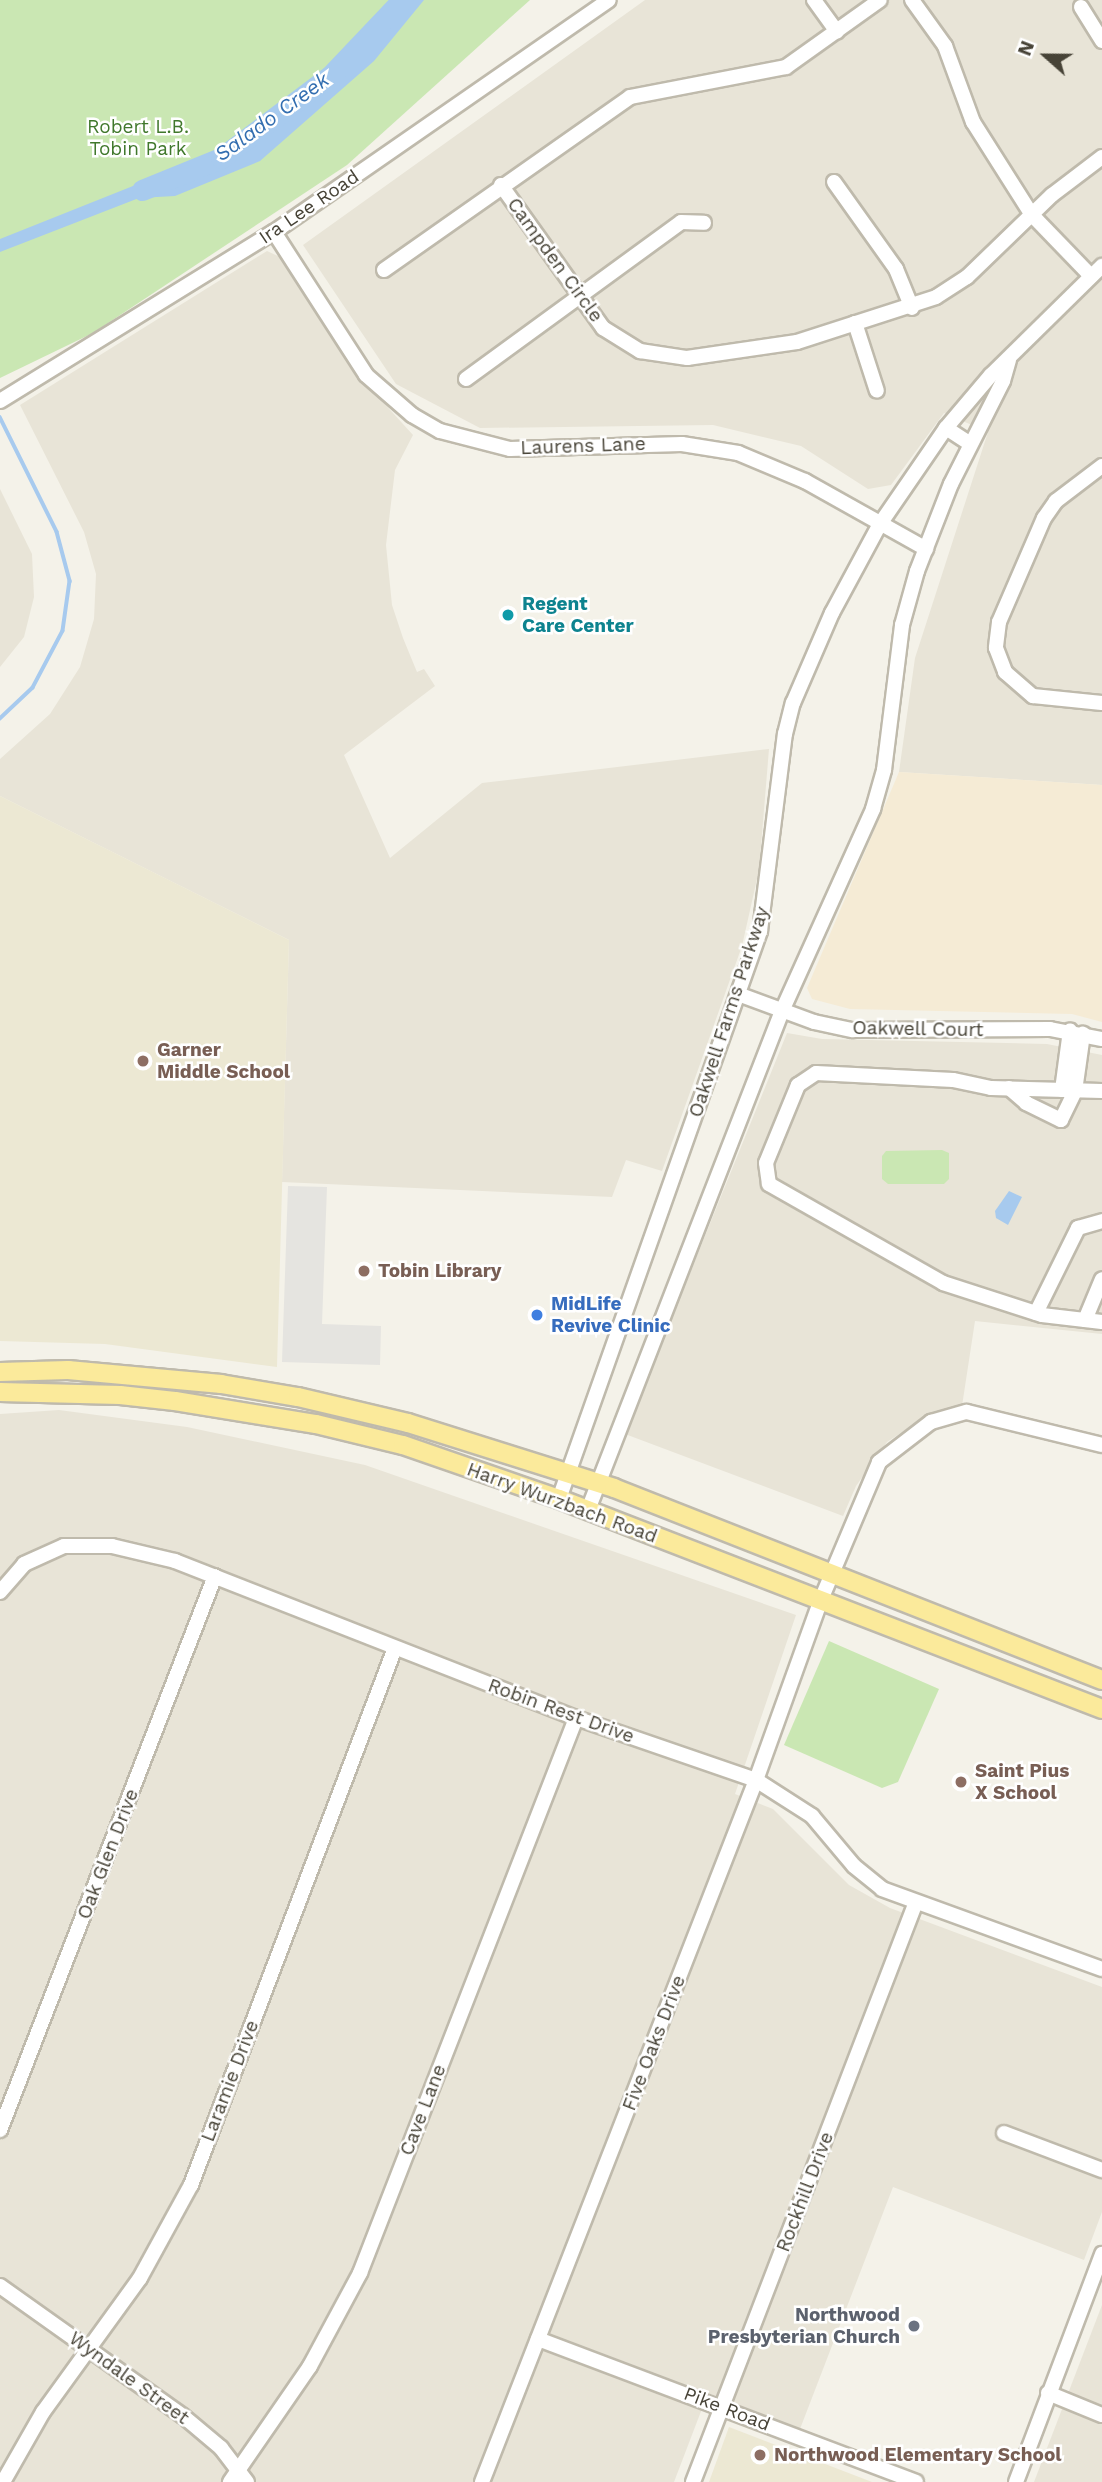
<!DOCTYPE html>
<style>
body{margin:0}
#map{position:relative;width:1102px;height:2482px;overflow:hidden;background:#f4f2e9;font-family:"Work Sans",sans-serif}
div>[style]{position:absolute}
.residential>*{inset:0;background:#e8e4d7}
.commercial>*{inset:0;background:#f5ebd5}
.education>*{inset:0;background:#ece8d3}
.green>*{inset:0;background:#cae7b3}
.parking>*{inset:0;background:#e5e4e0}
.water>*{inset:0;background:#a7caee}
.stream>*{height:3.5px;margin:-1.75px;padding:0 1.75px;transform-origin:1.75px;border-radius:1.75px;background:#a7caee}
.river>*{height:21px;margin:-10.5px;padding:0 10.5px;transform-origin:10.5px;border-radius:10.5px;background:#a7caee}
.roads{filter:drop-shadow(2px 0 #bfbaac) drop-shadow(-2px 0 #bfbaac) drop-shadow(0 2px #bfbaac) drop-shadow(0 -2px #bfbaac)}
.minor>*{height:14px;margin:-7px;padding:0 7px;transform-origin:7px;border-radius:7px;background:#fff}
.major>*{height:18px;margin:-9px;padding:0 9px;transform-origin:9px;border-radius:9px;background:#fbea9b}
.dots>*{width:19px;height:19px;translate:-50% -50%;box-sizing:border-box;border:4px solid #fff;border-radius:50%}
span{translate:-50% -50%;white-space:nowrap;text-align:center;line-height:1.15;-webkit-text-stroke:5px #fff;paint-order:stroke}
.park-label{font-size:19px;color:#40782c}
.street-label{font-size:19px;color:#474337}
.culture-label{font-size:19px;color:#0d838f;font-weight:700}
.left{translate:0 -50%;text-align:left}
.education-label{font-size:19px;color:#785e54;font-weight:700}
.shop-label{font-size:19px;color:#366cbe;font-weight:700}
.worship-label{font-size:19px;color:#5b616d;font-weight:700}
.right{translate:-100% -50%;text-align:right}
.water-label{font-size:21px;color:#336eb0;font-style:italic}
.north{position:absolute;left:1011px;top:21px;width:70px;height:70px;-webkit-text-stroke:5px #fff;paint-order:stroke;rotate:291deg;font-size:19px;font-weight:700;line-height:28px;text-align:center;color:#474337}
.north::after{content:'';display:block;margin:auto;width:24px;height:32px;background:#474337;clip-path:polygon(50% 0,100% 100%,50% 72%,0 100%)}
</style>
<div id="map">
<div class="residential">
<i style="clip-path:polygon(645px 0,1102px 0,1102px 785px,899px 772px,915px 658px,988px 432px,944px 413px,891px 485px,868px 489px,801px 446px,713px 425px,480px 428px,396px 384px,303px 245px)"></i>
<i style="clip-path:polygon(267px 251px,282px 258px,351px 367px,413px 435px,395px 470px,386px 545px,392px 605px,403px 638px,417px 672px,424px 669px,435px 686px,344px 755px,390px 858px,482px 783px,769px 749px,759px 870px,742px 946px,662px 1171px,626px 1160px,612px 1197px,282px 1182px,289px 940px,0 796px,0 759px,50px 714px,80px 667px,94px 619px,96px 574px,84px 532px,20px 405px)"></i>
<i style="clip-path:polygon(0 489px,32px 554px,34px 597px,24px 637px,0 667px)"></i>
<i style="clip-path:polygon(787px 1033px,822px 1039px,1047px 1044px,1102px 1055px,1102px 1334px,975px 1321px,962px 1406px,931px 1413px,887px 1442px,856px 1486px,843px 1516px,625px 1434px)"></i>
<i style="clip-path:polygon(59px 1410px,187px 1427px,365px 1465px,796px 1615px,735px 1794px,773px 1809px,849px 1885px,890px 1908px,1102px 1987px,1102px 2212px,1084px 2260px,893px 2187px,800px 2429px,708px 2393px,674px 2482px,0 2482px,0 1414px)"></i>
<i style="clip-path:polygon(1102px 2305px,1102px 2482px,1034px 2482px)"></i>
</div>
<div class="commercial">
<i style="clip-path:polygon(899px 772px,1102px 785px,1102px 1022px,1072px 1014px,850px 1009px,812px 999px,807px 988px)"></i>
</div>
<div class="education">
<i style="clip-path:polygon(0 796px,289px 940px,277px 1367px,105px 1344px,0 1341px)"></i>
<i style="clip-path:polygon(729px 2427px,872px 2482px,709px 2482px)"></i>
</div>
<div class="green">
<i style="clip-path:polygon(0 0,530px 0,347px 165px,93px 333px,0 378px)"></i>
<i style="clip-path:polygon(942px 1150px,949px 1153px,949px 1179px,944px 1184px,888px 1184px,882px 1179px,882px 1156px,886px 1151px)"></i>
<i style="clip-path:polygon(829px 1641px,939px 1689px,898px 1782px,882px 1788px,784px 1745px)"></i>
</div>
<div class="parking">
<i style="clip-path:polygon(288px 1186px,327px 1187px,322px 1324px,381px 1326px,380px 1365px,282px 1362px)"></i>
</div>
<div class="water">
<i style="clip-path:polygon(405px 0,424px 0,374px 61px,260px 161px,175px 196px,139px 198px,0 252px,0 239px,133px 186px,211px 169px,262px 137px,301px 105px,321px 76px,381px 28px)"></i>
<i style="clip-path:polygon(1009px 1191px,1022px 1197px,1008px 1225px,996px 1218px,995px 1211px)"></i>
</div>
<div class="stream">
<i style="left:0;top:417px;width:128px;rotate:63.6deg"></i>
<i style="left:57px;top:532px;width:51px;rotate:75.1deg"></i>
<i style="left:70px;top:581px;width:50px;rotate:98deg"></i>
<i style="left:63px;top:631px;width:64px;rotate:117.8deg"></i>
<i style="left:33px;top:688px;width:45px;rotate:136.8deg"></i>
</div>
<div class="river">
<i style="left:142px;top:190px;width:85px;rotate:-22.1deg"></i>
<i style="left:221px;top:158px;width:136px;rotate:-37deg"></i>
<i style="left:330px;top:76px;width:105px;rotate:-46.5deg"></i>
</div>
<div class="roads">
<div class="minor">
<i style="left:814px;top:0;width:39px;rotate:54deg"></i>
<i style="left:912px;top:0;width:57px;rotate:54.3deg"></i>
<i style="left:945px;top:46px;width:81px;rotate:69.8deg"></i>
<i style="left:973px;top:122px;width:110px;rotate:57.6deg"></i>
<i style="left:1032px;top:215px;width:85px;rotate:46deg"></i>
<i style="left:1081px;top:7px;width:40px;rotate:58deg"></i>
<i style="left:834px;top:182px;width:107px;rotate:54.5deg"></i>
<i style="left:896px;top:269px;width:42px;rotate:67.7deg"></i>
<i style="left:501px;top:185px;width:176px;rotate:54.5deg"></i>
<i style="left:603px;top:328px;width:44px;rotate:31.9deg"></i>
<i style="left:640px;top:351px;width:48px;rotate:8.5deg"></i>
<i style="left:687px;top:358px;width:111px;rotate:-8.3deg"></i>
<i style="left:797px;top:342px;width:146px;rotate:-17.9deg"></i>
<i style="left:936px;top:297px;width:37px;rotate:-33deg"></i>
<i style="left:967px;top:277px;width:118px;rotate:-44deg"></i>
<i style="left:1052px;top:195px;width:63px;rotate:-37.2deg"></i>
<i style="left:274px;top:232px;width:170px;rotate:57.2deg"></i>
<i style="left:366px;top:375px;width:61px;rotate:41deg"></i>
<i style="left:412px;top:415px;width:32px;rotate:30deg"></i>
<i style="left:440px;top:431px;width:72px;rotate:14.4deg"></i>
<i style="left:510px;top:449px;width:172px;rotate:-1.7deg"></i>
<i style="left:682px;top:444px;width:57px;rotate:9.1deg"></i>
<i style="left:738px;top:453px;width:73px;rotate:22.7deg"></i>
<i style="left:805px;top:481px;width:139px;rotate:29.3deg"></i>
<i style="left:384px;top:270px;width:301px;rotate:-35.1deg"></i>
<i style="left:630px;top:97px;width:159px;rotate:-10.9deg"></i>
<i style="left:786px;top:67px;width:115px;rotate:-35.5deg"></i>
<i style="left:855px;top:323px;width:71px;rotate:72.1deg"></i>
<i style="left:466px;top:379px;width:266px;rotate:-36.1deg"></i>
<i style="left:681px;top:222px;width:23px;rotate:2deg"></i>
<i style="left:0;top:401px;width:322px;rotate:-31.7deg"></i>
<i style="left:274px;top:232px;width:407px;rotate:-34.7deg"></i>
<i style="left:946px;top:428px;width:27px;rotate:33deg"></i>
<i style="left:1102px;top:466px;width:58px;rotate:142.7deg"></i>
<i style="left:1056px;top:501px;width:21px;rotate:125deg"></i>
<i style="left:1044px;top:518px;width:113px;rotate:113.4deg"></i>
<i style="left:999px;top:622px;width:26px;rotate:97deg"></i>
<i style="left:996px;top:648px;width:26px;rotate:69deg"></i>
<i style="left:1005px;top:672px;width:37px;rotate:41deg"></i>
<i style="left:1033px;top:696px;width:69px;rotate:5.8deg"></i>
<i style="left:738px;top:994px;width:81px;rotate:20.2deg"></i>
<i style="left:814px;top:1022px;width:40px;rotate:12deg"></i>
<i style="left:853px;top:1030px;width:197px;rotate:-0.3deg"></i>
<i style="left:1050px;top:1029px;width:53px;rotate:10.9deg"></i>
<i style="left:1009px;top:1088px;width:23px;rotate:41deg"></i>
<i style="left:1026px;top:1103px;width:39px;rotate:26deg"></i>
<i style="left:1061px;top:1120px;width:32px;rotate:-64deg"></i>
<i style="left:1075px;top:1091px;width:58px;rotate:-82deg"></i>
<i style="left:1062px;top:1090px;width:60px;rotate:-82.3deg"></i>
<i style="left:1102px;top:1091px;width:111px;rotate:-178.5deg"></i>
<i style="left:991px;top:1088px;width:39px;rotate:-168deg"></i>
<i style="left:953px;top:1080px;width:137px;rotate:-177.1deg"></i>
<i style="left:816px;top:1073px;width:22px;rotate:146deg"></i>
<i style="left:798px;top:1085px;width:84px;rotate:112.3deg"></i>
<i style="left:766px;top:1163px;width:21px;rotate:82deg"></i>
<i style="left:769px;top:1184px;width:200px;rotate:29.6deg"></i>
<i style="left:943px;top:1283px;width:104px;rotate:17.9deg"></i>
<i style="left:1042px;top:1315px;width:60px;rotate:6.7deg"></i>
<i style="left:1036px;top:1313px;width:95px;rotate:-63.7deg"></i>
<i style="left:1078px;top:1228px;width:25px;rotate:-16deg"></i>
<i style="left:1085px;top:1320px;width:44px;rotate:-67.5deg"></i>
<i style="left:559px;top:1499px;width:603px;rotate:-70.51deg"></i>
<i style="left:760px;top:931px;width:199px;rotate:-82.8deg"></i>
<i style="left:785px;top:734px;width:32px;rotate:-76deg"></i>
<i style="left:793px;top:703px;width:98px;rotate:-66.6deg"></i>
<i style="left:832px;top:613px;width:101px;rotate:-61.7deg"></i>
<i style="left:880px;top:524px;width:116px;rotate:-55.5deg"></i>
<i style="left:946px;top:428px;width:70px;rotate:-49.7deg"></i>
<i style="left:991px;top:375px;width:156px;rotate:-44.5deg"></i>
<i style="left:588px;top:1510px;width:535px;rotate:-68.76deg"></i>
<i style="left:782px;top:1011px;width:222px;rotate:-65.7deg"></i>
<i style="left:873px;top:809px;width:41px;rotate:-74.2deg"></i>
<i style="left:884px;top:770px;width:146px;rotate:-82.9deg"></i>
<i style="left:902px;top:625px;width:56px;rotate:-74.5deg"></i>
<i style="left:917px;top:571px;width:93px;rotate:-68.7deg"></i>
<i style="left:951px;top:484px;width:115px;rotate:-63.2deg"></i>
<i style="left:1003px;top:381px;width:22px;rotate:-74deg"></i>
<i style="left:0;top:1592px;width:37px;rotate:-49deg"></i>
<i style="left:24px;top:1564px;width:44px;rotate:-24.2deg"></i>
<i style="left:64px;top:1546px;width:48px"></i>
<i style="left:112px;top:1546px;width:65px;rotate:13.4deg"></i>
<i style="left:175px;top:1561px;width:431px;rotate:21.4deg"></i>
<i style="left:576px;top:1718px;width:190px;rotate:19deg"></i>
<i style="left:756px;top:1780px;width:67px;rotate:32.7deg"></i>
<i style="left:812px;top:1816px;width:65px;rotate:50deg"></i>
<i style="left:854px;top:1866px;width:36px;rotate:39deg"></i>
<i style="left:882px;top:1889px;width:234px;rotate:20deg"></i>
<i style="left:0;top:2130px;width:594px;rotate:-68.79deg"></i>
<i style="left:1004px;top:2133px;width:105px;rotate:20.7deg"></i>
<i style="left:0;top:2286px;width:224px;rotate:35.4deg"></i>
<i style="left:183px;top:2416px;width:50px;rotate:40.1deg"></i>
<i style="left:221px;top:2448px;width:43px;rotate:52.6deg"></i>
<i style="left:538px;top:2339px;width:404px;rotate:20.7deg"></i>
<i style="left:1048px;top:2393px;width:58px;rotate:22.2deg"></i>
<i style="left:3px;top:2482px;width:81px;rotate:-60.3deg"></i>
<i style="left:43px;top:2412px;width:165px;rotate:-54.1deg"></i>
<i style="left:140px;top:2278px;width:106px;rotate:-61.3deg"></i>
<i style="left:191px;top:2185px;width:574px;rotate:-69.2deg"></i>
<i style="left:230px;top:2482px;width:141px;rotate:-55.4deg"></i>
<i style="left:310px;top:2366px;width:106px;rotate:-61.7deg"></i>
<i style="left:360px;top:2273px;width:596px;rotate:-68.73deg"></i>
<i style="left:482px;top:2482px;width:754px;rotate:-68.68deg"></i>
<i style="left:756px;top:1780px;width:189px;rotate:-70.2deg"></i>
<i style="left:820px;top:1602px;width:152px;rotate:-67.1deg"></i>
<i style="left:879px;top:1462px;width:66px;rotate:-37.6deg"></i>
<i style="left:931px;top:1422px;width:37px;rotate:-16deg"></i>
<i style="left:967px;top:1412px;width:139px;rotate:13.7deg"></i>
<i style="left:693px;top:2482px;width:621px;rotate:-68.97deg"></i>
<i style="left:1016px;top:2482px;width:244px;rotate:-69.3deg"></i>
</div>
<div class="major">
<i style="left:0;top:1372px;width:68px;rotate:-1.7deg"></i>
<i style="left:68px;top:1370px;width:154px;rotate:5.2deg"></i>
<i style="left:221px;top:1384px;width:78px;rotate:9.6deg"></i>
<i style="left:298px;top:1397px;width:113px;rotate:13.3deg"></i>
<i style="left:408px;top:1423px;width:216px;rotate:17.5deg"></i>
<i style="left:614px;top:1488px;width:524px;rotate:21.48deg"></i>
<i style="left:0;top:1392px;width:120px;rotate:1.4deg"></i>
<i style="left:120px;top:1395px;width:55px;rotate:6.2deg"></i>
<i style="left:175px;top:1401px;width:143px;rotate:9.3deg"></i>
<i style="left:316px;top:1424px;width:89px;rotate:13.6deg"></i>
<i style="left:403px;top:1445px;width:165px;rotate:19.1deg"></i>
<i style="left:559px;top:1499px;width:582px;rotate:21.14deg"></i>
</div>
</div>
<div class="dots">
<i style="left:508px;top:615px;background:#0f9aa8"></i>
<i style="left:143px;top:1061px;background:#8d6e63"></i>
<i style="left:364px;top:1271px;background:#8d6e63"></i>
<i style="left:537px;top:1315px;background:#3f7fe0"></i>
<i style="left:961px;top:1782px;background:#8d6e63"></i>
<i style="left:914px;top:2326px;background:#6b7280"></i>
<i style="left:760px;top:2455px;background:#8d6e63"></i>
</div>
<div class="park-label">
<span style="left:138px;top:138px">Robert L.B.<br>Tobin Park</span>
</div>
<div class="street-label">
<span style="left:309px;top:207px;rotate:-34deg">Ira Lee Road</span>
<span style="left:555px;top:260px;rotate:54deg">Campden Circle</span>
<span style="left:583px;top:446px;rotate:-2deg">Laurens Lane</span>
<span style="left:729px;top:1012px;rotate:-72deg">Oakwell Farms Parkway</span>
<span style="left:918px;top:1029px;rotate:1deg">Oakwell Court</span>
<span style="left:562px;top:1503px;rotate:20deg">Harry Wurzbach Road</span>
<span style="left:561px;top:1711px;rotate:20deg">Robin Rest Drive</span>
<span style="left:108px;top:1854px;rotate:-69deg">Oak Glen Drive</span>
<span style="left:654px;top:2043px;rotate:-69deg">Five Oaks Drive</span>
<span style="left:230px;top:2081px;rotate:-69deg">Laramie Drive</span>
<span style="left:423px;top:2110px;rotate:-69deg">Cave Lane</span>
<span style="left:805px;top:2192px;rotate:-69deg">Rockhill Drive</span>
<span style="left:129px;top:2378px;rotate:36deg">Wyndale Street</span>
<span style="left:727px;top:2409px;rotate:21deg">Pike Road</span>
</div>
<div class="culture-label">
<span class="left" style="left:522px;top:615px">Regent<br>Care Center</span>
</div>
<div class="education-label">
<span class="left" style="left:157px;top:1061px">Garner<br>Middle School</span>
<span class="left" style="left:378px;top:1271px">Tobin Library</span>
<span class="left" style="left:975px;top:1782px">Saint Pius<br>X School</span>
<span class="left" style="left:774px;top:2455px">Northwood Elementary School</span>
</div>
<div class="shop-label">
<span class="left" style="left:551px;top:1315px">MidLife<br>Revive Clinic</span>
</div>
<div class="worship-label">
<span class="right" style="left:900px;top:2326px">Northwood<br>Presbyterian Church</span>
</div>
<div class="water-label">
<span style="left:272px;top:117px;rotate:-36deg">Salado Creek</span>
</div>
<div class="north">N</div>
</div>
